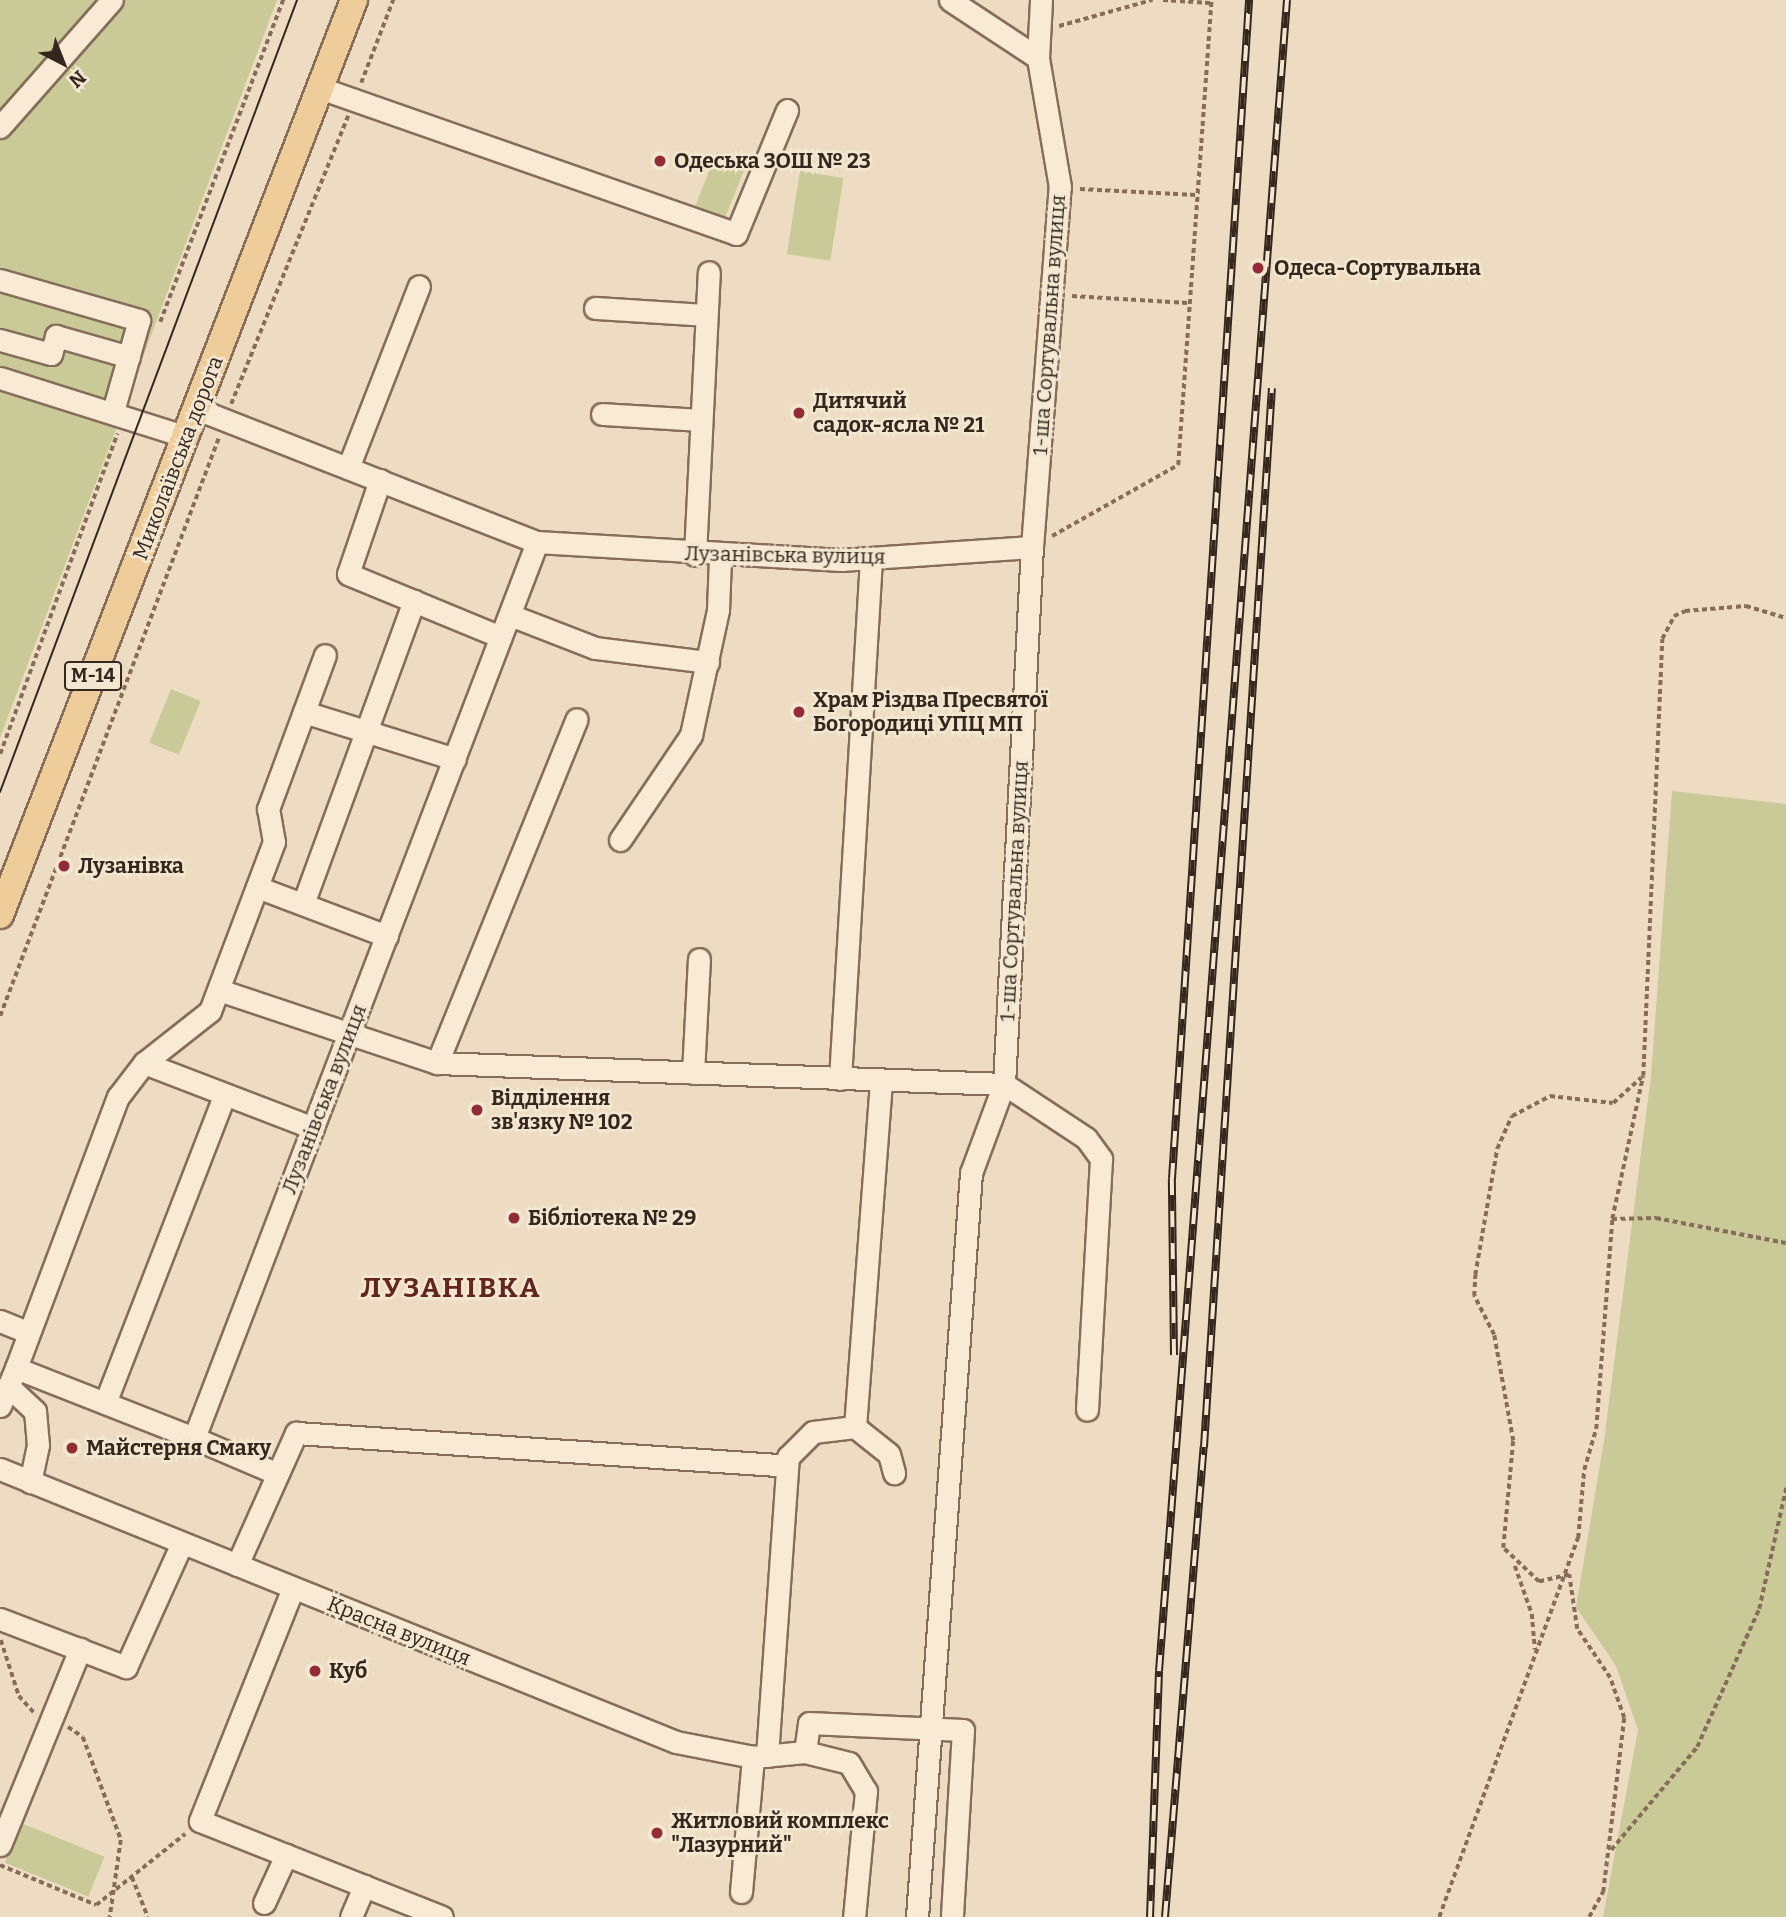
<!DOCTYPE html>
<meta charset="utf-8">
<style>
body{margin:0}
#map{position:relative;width:1786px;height:1917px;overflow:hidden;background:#eddcc2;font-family:Bitter,serif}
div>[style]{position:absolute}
.green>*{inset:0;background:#c9ca97;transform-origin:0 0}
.path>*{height:3.5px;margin-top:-1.75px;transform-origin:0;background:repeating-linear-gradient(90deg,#866d5a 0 5px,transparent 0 8.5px)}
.roads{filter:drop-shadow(2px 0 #866d5a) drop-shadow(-2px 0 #866d5a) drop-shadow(0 2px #866d5a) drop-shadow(0 -2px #866d5a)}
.minor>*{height:21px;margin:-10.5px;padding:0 10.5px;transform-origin:10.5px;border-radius:10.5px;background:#f8ead5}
.major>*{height:26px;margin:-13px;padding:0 13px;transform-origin:13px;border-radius:13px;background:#efcd9b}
.tram>*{height:2px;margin:-1px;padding:0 1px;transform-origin:1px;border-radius:1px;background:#36271e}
.rail>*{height:8px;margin-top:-4px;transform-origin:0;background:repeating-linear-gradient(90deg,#f4e7d2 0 16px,#36271e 0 32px);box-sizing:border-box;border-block:2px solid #36271e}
.dots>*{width:19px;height:19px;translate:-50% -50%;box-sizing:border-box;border:4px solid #f4e7d2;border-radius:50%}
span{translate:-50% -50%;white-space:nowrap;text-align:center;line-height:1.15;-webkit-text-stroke:5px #f4e7d2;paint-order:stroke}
.shield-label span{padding:2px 5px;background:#f4e7d2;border:2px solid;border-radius:5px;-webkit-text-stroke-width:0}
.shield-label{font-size:19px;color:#36271e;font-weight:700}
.poi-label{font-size:21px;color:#36271e;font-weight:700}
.left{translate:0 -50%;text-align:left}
.street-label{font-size:21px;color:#36271e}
.district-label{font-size:28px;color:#62261e;font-weight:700;letter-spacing:2px}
.north{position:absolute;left:28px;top:28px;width:70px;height:70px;-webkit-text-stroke:5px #f4e7d2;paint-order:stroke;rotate:138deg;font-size:19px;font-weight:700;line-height:28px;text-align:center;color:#36271e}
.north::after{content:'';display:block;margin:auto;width:24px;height:32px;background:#36271e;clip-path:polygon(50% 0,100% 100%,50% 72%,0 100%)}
</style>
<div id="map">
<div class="green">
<i style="clip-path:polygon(0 0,277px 0,0 738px)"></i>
<i style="left:717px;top:152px;width:32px;height:58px;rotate:22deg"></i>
<i style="left:800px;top:171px;width:44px;height:84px;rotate:9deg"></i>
<i style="left:171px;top:689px;width:32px;height:58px;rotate:22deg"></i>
<i style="clip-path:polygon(1672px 791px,1786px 804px,1786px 1917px,1603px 1917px,1638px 1730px,1616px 1666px,1576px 1607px,1604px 1441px,1651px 1076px)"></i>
<i style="left:21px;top:1823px;width:90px;height:43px;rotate:22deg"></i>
</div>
<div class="path">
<i style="left:1163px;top:0;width:47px;rotate:3.7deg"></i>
<i style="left:1059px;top:26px;width:97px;rotate:-15.6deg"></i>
<i style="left:361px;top:83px;width:89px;rotate:-68.9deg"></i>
<i style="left:1080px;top:189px;width:116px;rotate:3deg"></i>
<i style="left:1072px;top:296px;width:116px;rotate:3.5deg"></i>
<i style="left:160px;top:322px;width:345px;rotate:-69.1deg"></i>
<i style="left:231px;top:404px;width:311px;rotate:-67.9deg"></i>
<i style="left:1052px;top:536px;width:145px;rotate:-29.4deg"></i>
<i style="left:1178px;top:465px;width:466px;rotate:-85.9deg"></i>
<i style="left:0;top:754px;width:341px;rotate:-69.9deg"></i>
<i style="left:0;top:1016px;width:619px;rotate:-69.28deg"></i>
<i style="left:1612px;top:1219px;width:44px;rotate:-1.3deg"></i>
<i style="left:1656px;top:1218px;width:132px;rotate:10.9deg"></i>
<i style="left:1515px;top:1566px;width:51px;rotate:70.5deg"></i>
<i style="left:1532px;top:1614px;width:36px;rotate:85deg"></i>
<i style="left:1px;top:1640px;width:59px;rotate:72.2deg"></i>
<i style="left:19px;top:1696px;width:24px;rotate:48deg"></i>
<i style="left:68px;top:1727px;width:18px;rotate:34deg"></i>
<i style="left:83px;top:1737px;width:110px;rotate:69.7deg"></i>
<i style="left:121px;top:1840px;width:78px;rotate:98.1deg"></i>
<i style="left:1611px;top:1850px;width:134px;rotate:-50.1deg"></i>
<i style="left:1697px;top:1747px;width:151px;rotate:-65.8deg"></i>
<i style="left:1759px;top:1609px;width:124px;rotate:-77.4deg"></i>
<i style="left:0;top:1865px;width:104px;rotate:22.6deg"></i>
<i style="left:96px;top:1905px;width:114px;rotate:-38.6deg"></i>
<i style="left:132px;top:1877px;width:43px;rotate:68.2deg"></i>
<i style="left:1439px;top:1917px;width:404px;rotate:-69.9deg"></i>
<i style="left:1578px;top:1538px;width:68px;rotate:-85deg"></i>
<i style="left:1584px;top:1470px;width:43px;rotate:-73.7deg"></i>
<i style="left:1596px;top:1429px;width:211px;rotate:-85.6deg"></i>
<i style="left:1612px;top:1219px;width:146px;rotate:-77.8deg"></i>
<i style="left:1643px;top:1076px;width:437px;rotate:-87.5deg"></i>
<i style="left:1662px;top:639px;width:26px;rotate:-62deg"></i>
<i style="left:1674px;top:616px;width:12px;rotate:-24deg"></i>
<i style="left:1685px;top:611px;width:61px;rotate:-4.7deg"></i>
<i style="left:1746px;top:606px;width:42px;rotate:16.7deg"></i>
<i style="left:1589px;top:1917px;width:29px;rotate:-61deg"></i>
<i style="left:1603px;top:1892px;width:175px;rotate:-83.1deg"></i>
<i style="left:1624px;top:1718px;width:42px;rotate:-109.3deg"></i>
<i style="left:1610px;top:1678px;width:59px;rotate:-124deg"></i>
<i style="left:1577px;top:1629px;width:55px;rotate:-98.4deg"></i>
<i style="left:1569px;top:1575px;width:31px;rotate:167deg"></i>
<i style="left:1539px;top:1582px;width:50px;rotate:-136.6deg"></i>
<i style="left:1503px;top:1548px;width:107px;rotate:-84.7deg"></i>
<i style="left:1513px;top:1441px;width:108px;rotate:-100.2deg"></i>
<i style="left:1494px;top:1335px;width:44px;rotate:-117.1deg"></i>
<i style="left:1474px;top:1296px;width:21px;rotate:-87deg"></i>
<i style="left:1475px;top:1275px;width:128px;rotate:-80.1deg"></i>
<i style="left:1497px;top:1149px;width:36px;rotate:-66deg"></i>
<i style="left:1512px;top:1116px;width:43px;rotate:-27.8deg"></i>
<i style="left:1550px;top:1096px;width:63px;rotate:6.3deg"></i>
<i style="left:1613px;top:1103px;width:38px;rotate:-42deg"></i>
</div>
<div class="roads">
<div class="minor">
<i style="left:950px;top:0;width:105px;rotate:33.4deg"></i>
<i style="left:320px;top:88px;width:441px;rotate:19.3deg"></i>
<i style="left:736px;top:234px;width:134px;rotate:-67.6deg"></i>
<i style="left:0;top:127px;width:169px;rotate:-48.6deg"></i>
<i style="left:0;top:280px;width:145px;rotate:16.1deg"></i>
<i style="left:139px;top:320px;width:95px;rotate:105.9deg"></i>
<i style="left:595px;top:308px;width:111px;rotate:3.6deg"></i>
<i style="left:0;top:340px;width:53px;rotate:15.4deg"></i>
<i style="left:51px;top:354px;width:19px;rotate:-74deg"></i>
<i style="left:56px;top:336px;width:76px;rotate:16deg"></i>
<i style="left:0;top:378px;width:196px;rotate:17.5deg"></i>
<i style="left:197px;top:409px;width:365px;rotate:21.4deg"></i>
<i style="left:537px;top:542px;width:305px;rotate:3.4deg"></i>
<i style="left:841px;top:560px;width:191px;rotate:-3.9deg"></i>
<i style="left:602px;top:414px;width:97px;rotate:3.5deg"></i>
<i style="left:348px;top:468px;width:195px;rotate:-68.7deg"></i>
<i style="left:380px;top:480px;width:99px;rotate:108.8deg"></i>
<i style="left:348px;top:574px;width:165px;rotate:22.4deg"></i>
<i style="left:695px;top:555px;width:283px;rotate:-87.2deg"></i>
<i style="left:510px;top:615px;width:91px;rotate:21.2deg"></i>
<i style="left:595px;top:648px;width:114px;rotate:7.1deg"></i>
<i style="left:304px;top:712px;width:158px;rotate:17.3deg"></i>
<i style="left:620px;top:840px;width:127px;rotate:-55.9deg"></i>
<i style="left:691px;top:735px;width:128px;rotate:-77.8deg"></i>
<i style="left:718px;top:610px;width:53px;rotate:-87.8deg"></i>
<i style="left:257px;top:887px;width:139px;rotate:20.7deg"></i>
<i style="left:303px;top:904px;width:323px;rotate:-69.9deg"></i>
<i style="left:219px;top:990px;width:230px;rotate:18.5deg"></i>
<i style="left:437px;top:1063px;width:567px;rotate:2.12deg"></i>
<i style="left:1004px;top:1084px;width:538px;rotate:-87.02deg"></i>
<i style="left:1032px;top:547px;width:361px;rotate:-85.6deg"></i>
<i style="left:1060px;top:187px;width:131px;rotate:-99.7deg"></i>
<i style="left:1038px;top:58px;width:58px;rotate:-87deg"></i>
<i style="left:144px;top:1063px;width:181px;rotate:21deg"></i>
<i style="left:437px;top:1063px;width:371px;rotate:-67.9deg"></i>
<i style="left:693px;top:1073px;width:114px;rotate:-87deg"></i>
<i style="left:840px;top:1079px;width:522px;rotate:-86.59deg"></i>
<i style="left:0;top:1321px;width:31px;rotate:22deg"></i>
<i style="left:16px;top:1368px;width:290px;rotate:-69.4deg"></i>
<i style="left:118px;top:1097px;width:43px;rotate:-52.6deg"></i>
<i style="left:144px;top:1063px;width:84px;rotate:-38.2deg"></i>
<i style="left:210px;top:1011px;width:181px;rotate:-69.3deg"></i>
<i style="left:274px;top:842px;width:34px;rotate:-100deg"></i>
<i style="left:268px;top:809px;width:164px;rotate:-69.7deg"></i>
<i style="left:8px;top:1386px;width:37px;rotate:43deg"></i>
<i style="left:35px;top:1411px;width:34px;rotate:85deg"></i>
<i style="left:38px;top:1445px;width:38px;rotate:102deg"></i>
<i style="left:105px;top:1403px;width:331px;rotate:-68.8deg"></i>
<i style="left:0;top:1406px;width:41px;rotate:-67.2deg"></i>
<i style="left:16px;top:1368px;width:191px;rotate:21.5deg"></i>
<i style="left:194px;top:1438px;width:959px;rotate:-69.05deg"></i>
<i style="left:855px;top:1427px;width:347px;rotate:-85.7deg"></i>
<i style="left:194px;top:1438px;width:91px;rotate:23.2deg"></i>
<i style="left:0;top:1469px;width:729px;rotate:21.99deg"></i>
<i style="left:676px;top:1742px;width:78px;rotate:11deg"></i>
<i style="left:753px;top:1757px;width:52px;rotate:-5.5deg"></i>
<i style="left:805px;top:1752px;width:45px;rotate:14deg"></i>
<i style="left:849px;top:1763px;width:33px;rotate:59deg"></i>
<i style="left:866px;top:1791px;width:127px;rotate:95.4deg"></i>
<i style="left:237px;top:1565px;width:145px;rotate:-65.9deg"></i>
<i style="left:296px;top:1433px;width:492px;rotate:3.8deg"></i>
<i style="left:293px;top:1588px;width:251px;rotate:111.8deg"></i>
<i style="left:200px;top:1821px;width:260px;rotate:21.6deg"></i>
<i style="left:0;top:1619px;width:135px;rotate:20.9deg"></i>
<i style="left:126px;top:1667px;width:136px;rotate:-65.7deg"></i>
<i style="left:805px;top:1752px;width:29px;rotate:-82deg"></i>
<i style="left:809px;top:1723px;width:154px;rotate:2.6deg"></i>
<i style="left:963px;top:1730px;width:187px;rotate:93.4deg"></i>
<i style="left:767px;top:1756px;width:300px;rotate:-86deg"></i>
<i style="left:788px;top:1457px;width:35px;rotate:-45deg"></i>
<i style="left:813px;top:1432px;width:42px;rotate:-6.8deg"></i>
<i style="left:855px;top:1427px;width:43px;rotate:38.5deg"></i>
<i style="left:889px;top:1454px;width:20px;rotate:75deg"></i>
<i style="left:0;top:1845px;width:212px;rotate:-67.8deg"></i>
<i style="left:741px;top:1892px;width:136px;rotate:-84.9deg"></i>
<i style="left:264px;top:1903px;width:53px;rotate:-65.4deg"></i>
<i style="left:351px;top:1917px;width:34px;rotate:-67deg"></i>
<i style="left:917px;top:1917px;width:746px;rotate:-85.85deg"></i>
<i style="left:971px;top:1173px;width:95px;rotate:-69.7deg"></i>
<i style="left:1004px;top:1084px;width:98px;rotate:33.4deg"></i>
<i style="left:1086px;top:1138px;width:26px;rotate:54deg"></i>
<i style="left:1101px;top:1159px;width:251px;rotate:93.2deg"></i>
</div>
<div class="major">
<i style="left:0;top:915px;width:981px;rotate:-68.85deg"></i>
</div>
</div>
<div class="tram">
<i style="left:0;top:792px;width:846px;rotate:-69.44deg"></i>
</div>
<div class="rail">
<i style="left:1174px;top:1355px;width:176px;rotate:-90.7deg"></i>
<i style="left:1172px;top:1179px;width:1182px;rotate:-86.26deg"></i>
<i style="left:1150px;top:1917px;width:246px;rotate:-87.9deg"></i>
<i style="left:1159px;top:1671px;width:1676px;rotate:-85.62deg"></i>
<i style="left:1165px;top:1917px;width:472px;rotate:-85.3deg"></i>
<i style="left:1204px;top:1447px;width:1061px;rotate:-86.33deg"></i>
</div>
<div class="dots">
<i style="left:660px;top:161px;background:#932c36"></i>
<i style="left:1258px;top:268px;background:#932c36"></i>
<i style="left:799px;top:413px;background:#932c36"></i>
<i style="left:799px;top:712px;background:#932c36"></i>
<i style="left:64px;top:866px;background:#932c36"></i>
<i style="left:477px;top:1110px;background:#932c36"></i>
<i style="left:514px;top:1218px;background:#932c36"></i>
<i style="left:72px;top:1448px;background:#932c36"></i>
<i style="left:315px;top:1671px;background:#932c36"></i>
<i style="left:657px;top:1833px;background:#932c36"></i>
</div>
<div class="shield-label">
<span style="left:93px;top:676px">М-14</span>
</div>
<div class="poi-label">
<span class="left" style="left:674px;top:161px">Одеська ЗОШ № 23</span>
<span class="left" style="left:1274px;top:268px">Одеса-Сортувальна</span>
<span class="left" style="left:813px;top:413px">Дитячий<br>садок-ясла № 21</span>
<span class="left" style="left:813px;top:712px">Храм Різдва Пресвятої<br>Богородиці УПЦ МП</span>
<span class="left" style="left:78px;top:866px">Лузанівка</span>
<span class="left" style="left:491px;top:1110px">Відділення<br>зв'язку № 102</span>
<span class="left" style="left:528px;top:1218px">Бібліотека № 29</span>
<span class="left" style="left:86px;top:1448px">Майстерня Смаку</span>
<span class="left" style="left:329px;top:1671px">Куб</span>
<span class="left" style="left:671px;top:1833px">Житловий комплекс<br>"Лазурний"</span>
</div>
<div class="street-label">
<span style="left:1049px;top:325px;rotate:-86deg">1-ша Сортувальна вулиця</span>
<span style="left:178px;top:458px;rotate:-69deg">Миколаївська дорога</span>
<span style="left:785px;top:555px;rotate:1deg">Лузанівська вулиця</span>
<span style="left:1014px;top:891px;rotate:-87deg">1-ша Сортувальна вулиця</span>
<span style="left:324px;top:1099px;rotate:-69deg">Лузанівська вулиця</span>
<span style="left:399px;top:1631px;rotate:22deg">Красна вулиця</span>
</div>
<div class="district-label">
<span style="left:451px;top:1288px">ЛУЗАНІВКА</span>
</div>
<div class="north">N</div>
</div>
